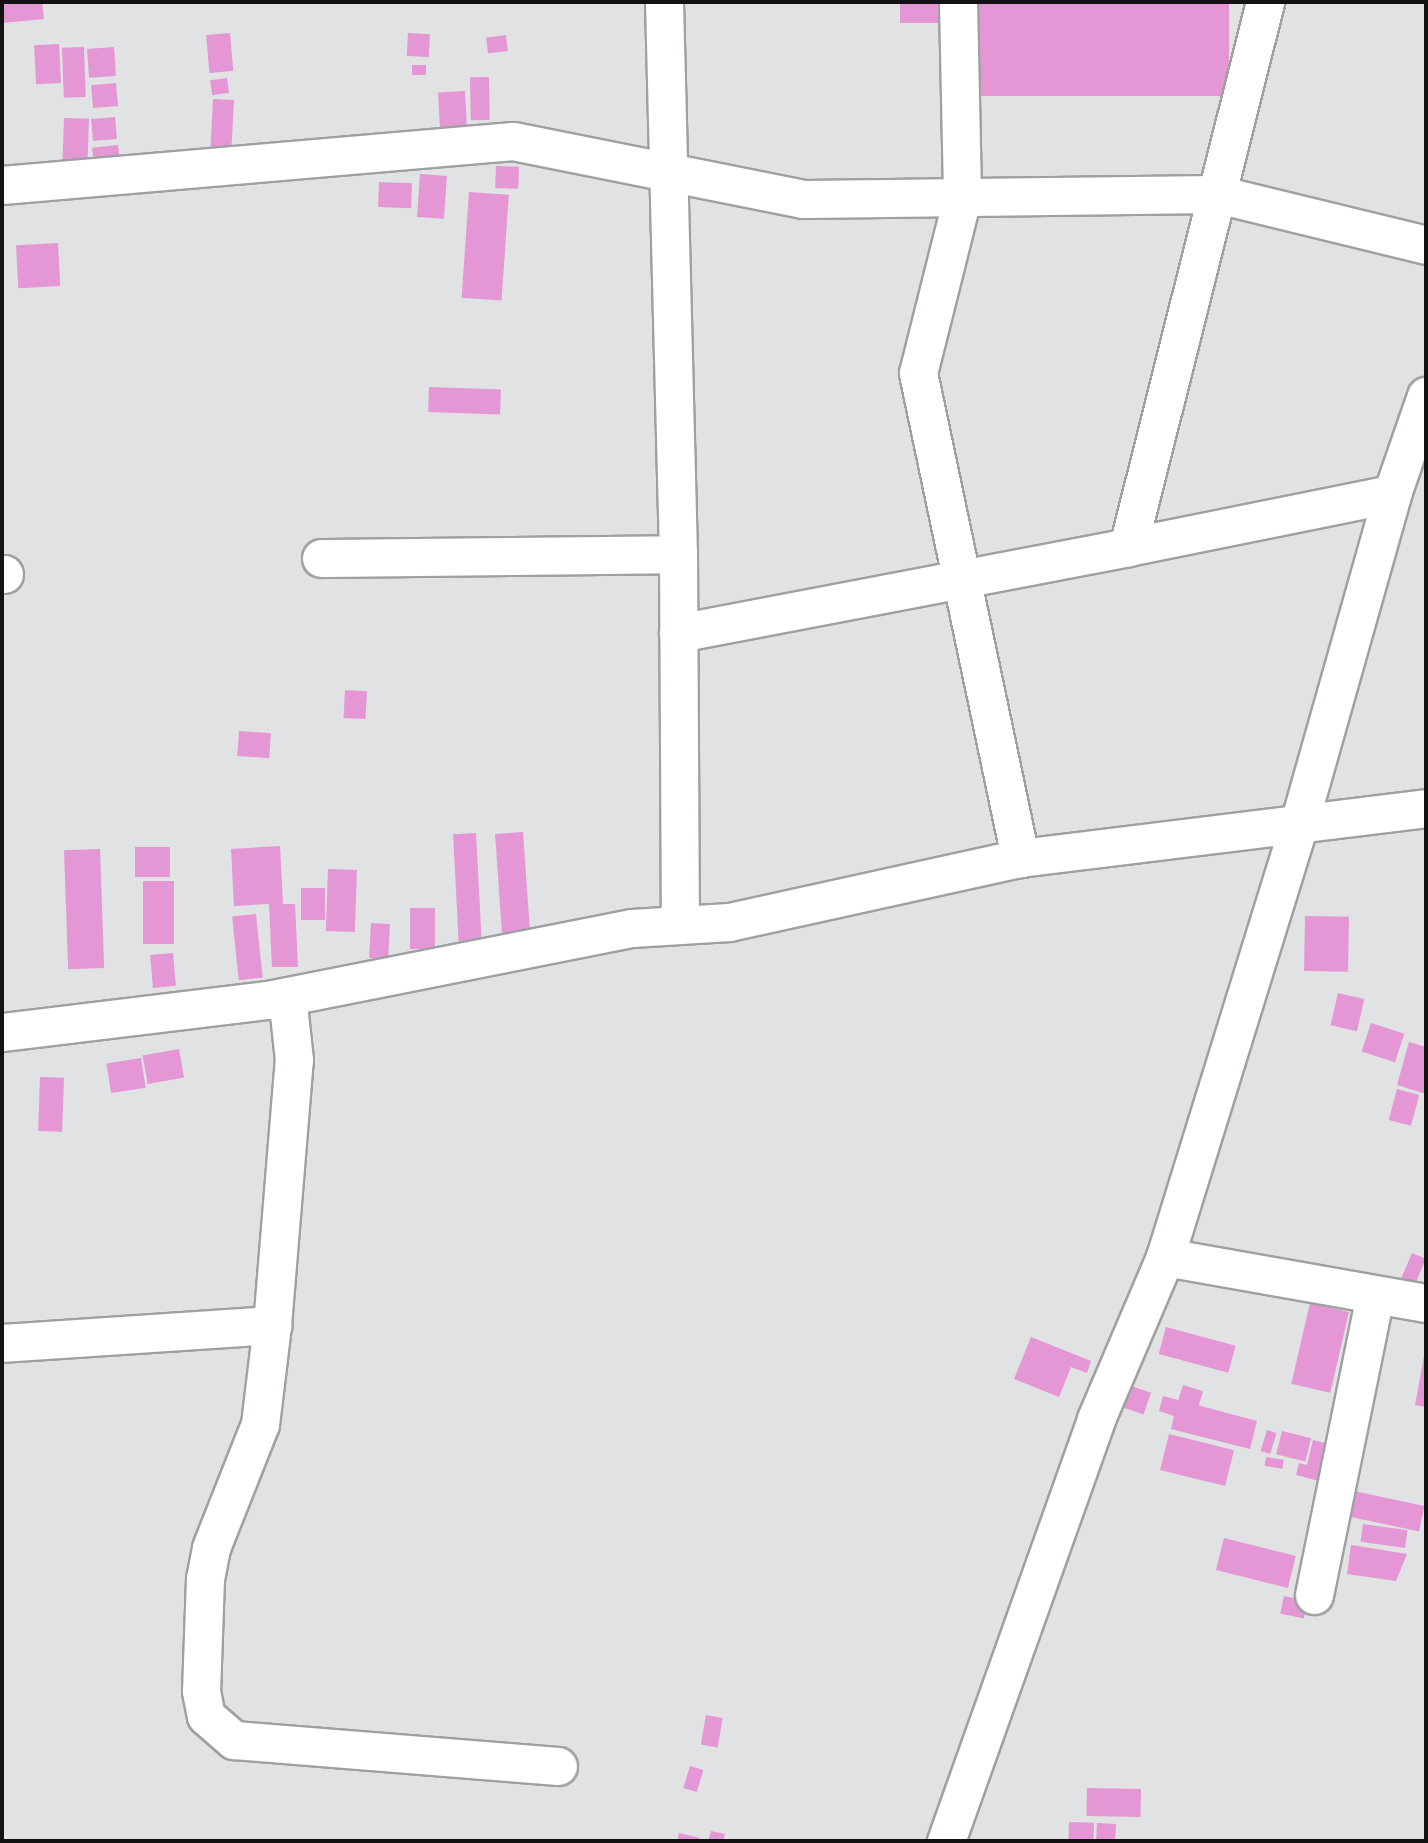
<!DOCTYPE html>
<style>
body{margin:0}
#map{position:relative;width:1428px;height:1843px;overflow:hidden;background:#e1e2e3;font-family:Helvetica,sans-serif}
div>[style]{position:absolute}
.building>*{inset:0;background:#e496d5;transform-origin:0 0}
.roads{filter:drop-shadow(2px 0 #9fa0a1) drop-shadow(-2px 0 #9fa0a1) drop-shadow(0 2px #9fa0a1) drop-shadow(0 -2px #9fa0a1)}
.street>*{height:37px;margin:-18.5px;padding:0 18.5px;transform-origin:18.5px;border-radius:18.5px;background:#fff}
span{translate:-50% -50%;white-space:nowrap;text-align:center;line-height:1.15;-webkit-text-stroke:7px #e1e2e3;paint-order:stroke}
.frame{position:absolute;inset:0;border:4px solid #131314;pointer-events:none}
</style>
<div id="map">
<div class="building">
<i style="clip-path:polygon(2px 2px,42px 2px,44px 19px,2px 23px)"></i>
<i style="left:900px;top:2px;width:42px;height:21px"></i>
<i style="left:974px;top:2px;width:255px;height:94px"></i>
<i style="left:230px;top:33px;width:38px;height:24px;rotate:85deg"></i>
<i style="left:408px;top:33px;width:22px;height:23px;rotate:3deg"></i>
<i style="left:506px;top:35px;width:16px;height:20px;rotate:83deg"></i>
<i style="left:59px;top:44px;width:39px;height:25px;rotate:87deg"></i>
<i style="left:84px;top:47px;width:50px;height:22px;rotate:88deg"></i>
<i style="left:114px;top:47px;width:29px;height:27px;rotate:86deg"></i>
<i style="left:412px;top:65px;width:14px;height:10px"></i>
<i style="left:489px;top:77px;width:43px;height:19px;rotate:89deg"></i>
<i style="left:227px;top:78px;width:15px;height:17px;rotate:82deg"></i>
<i style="left:116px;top:83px;width:23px;height:25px;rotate:85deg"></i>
<i style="left:465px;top:91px;width:44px;height:27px;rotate:87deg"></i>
<i style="left:213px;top:99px;width:21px;height:54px;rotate:3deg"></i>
<i style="left:115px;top:117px;width:22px;height:24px;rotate:85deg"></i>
<i style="left:64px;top:118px;width:25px;height:49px;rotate:2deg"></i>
<i style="left:118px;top:145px;width:20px;height:26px;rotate:84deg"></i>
<i style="left:496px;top:166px;width:23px;height:22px;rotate:2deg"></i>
<i style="left:420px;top:174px;width:27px;height:43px;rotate:4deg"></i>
<i style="left:379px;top:182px;width:33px;height:25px;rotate:2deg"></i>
<i style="left:469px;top:192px;width:40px;height:106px;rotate:4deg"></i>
<i style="left:58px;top:243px;width:43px;height:42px;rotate:87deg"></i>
<i style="left:429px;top:387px;width:72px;height:25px;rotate:2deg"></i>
<i style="left:345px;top:690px;width:22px;height:28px;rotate:3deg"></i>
<i style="left:239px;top:731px;width:32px;height:25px;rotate:4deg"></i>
<i style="left:523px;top:832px;width:105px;height:28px;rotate:86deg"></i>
<i style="left:476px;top:833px;width:107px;height:23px;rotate:87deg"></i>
<i style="clip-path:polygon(280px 846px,283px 904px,295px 904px,298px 967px,272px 967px,269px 904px,234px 906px,231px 849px)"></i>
<i style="left:170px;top:847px;width:30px;height:35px;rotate:90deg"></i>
<i style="left:100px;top:849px;width:119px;height:36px;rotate:88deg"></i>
<i style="left:328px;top:869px;width:29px;height:62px;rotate:2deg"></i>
<i style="left:143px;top:881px;width:31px;height:63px"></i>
<i style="left:301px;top:888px;width:24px;height:32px"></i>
<i style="left:410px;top:908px;width:25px;height:41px"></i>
<i style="left:256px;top:914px;width:64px;height:24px;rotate:84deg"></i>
<i style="left:1305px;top:916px;width:44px;height:55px;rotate:1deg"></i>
<i style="left:371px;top:923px;width:19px;height:35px;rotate:3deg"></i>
<i style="left:173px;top:953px;width:33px;height:23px;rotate:85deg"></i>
<i style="left:1338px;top:993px;width:27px;height:33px;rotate:13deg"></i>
<i style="left:1371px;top:1023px;width:35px;height:30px;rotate:18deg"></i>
<i style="clip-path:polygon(1409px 1042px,1426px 1047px,1426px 1094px,1397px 1085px)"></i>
<i style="left:179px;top:1049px;width:29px;height:37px;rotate:80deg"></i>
<i style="left:141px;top:1058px;width:30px;height:35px;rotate:81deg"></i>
<i style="left:40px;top:1077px;width:24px;height:54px;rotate:2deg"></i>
<i style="left:1397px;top:1089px;width:23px;height:32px;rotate:15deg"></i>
<i style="left:1412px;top:1253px;width:15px;height:30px;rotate:23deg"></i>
<i style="left:1310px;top:1303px;width:40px;height:83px;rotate:13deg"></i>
<i style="left:1166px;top:1327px;width:72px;height:28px;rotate:15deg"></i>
<i style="clip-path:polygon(1031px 1337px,1091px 1361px,1087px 1373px,1071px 1367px,1059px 1397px,1014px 1379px)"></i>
<i style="clip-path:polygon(1425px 1351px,1426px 1351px,1426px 1407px,1415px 1405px)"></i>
<i style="left:1117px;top:1381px;width:36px;height:23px;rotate:19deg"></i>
<i style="left:1183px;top:1385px;width:21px;height:16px;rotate:17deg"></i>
<i style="clip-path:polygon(1163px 1396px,1257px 1421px,1250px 1449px,1171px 1429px,1174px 1416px,1159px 1411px)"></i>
<i style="left:1267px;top:1430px;width:10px;height:22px;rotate:17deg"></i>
<i style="left:1282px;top:1431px;width:30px;height:24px;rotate:14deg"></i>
<i style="left:1169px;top:1434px;width:67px;height:37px;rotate:14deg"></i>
<i style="clip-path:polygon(1313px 1440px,1328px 1444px,1319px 1481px,1296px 1475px,1299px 1463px,1307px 1465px)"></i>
<i style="left:1266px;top:1457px;width:18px;height:9px;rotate:9deg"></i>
<i style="left:1354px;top:1491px;width:72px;height:26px;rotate:12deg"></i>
<i style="left:1363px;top:1524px;width:45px;height:18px;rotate:8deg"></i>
<i style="left:1224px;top:1538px;width:74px;height:33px;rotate:14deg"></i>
<i style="clip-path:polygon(1351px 1545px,1407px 1554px,1396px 1581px,1347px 1574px)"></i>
<i style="left:1284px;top:1596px;width:24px;height:18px;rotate:12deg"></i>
<i style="left:706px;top:1715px;width:17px;height:30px;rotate:10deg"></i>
<i style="left:690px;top:1766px;width:14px;height:23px;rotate:17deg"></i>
<i style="left:1087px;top:1788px;width:54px;height:28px;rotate:1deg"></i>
<i style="left:1069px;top:1822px;width:25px;height:19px;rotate:2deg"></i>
<i style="left:1097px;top:1823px;width:19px;height:18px;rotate:3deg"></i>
<i style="clip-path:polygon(711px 1831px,725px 1834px,723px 1841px,708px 1841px)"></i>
<i style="clip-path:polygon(679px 1833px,700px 1838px,699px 1841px,677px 1841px)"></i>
</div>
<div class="roads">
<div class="street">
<i style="left:664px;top:2px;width:552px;rotate:88.55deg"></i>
<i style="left:678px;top:554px;width:371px;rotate:89.7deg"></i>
<i style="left:958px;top:2px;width:196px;rotate:88.8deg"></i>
<i style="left:962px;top:198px;width:180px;rotate:104.1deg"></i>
<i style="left:918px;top:373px;width:496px;rotate:78.1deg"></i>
<i style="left:1265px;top:2px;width:562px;rotate:104.11deg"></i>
<i style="left:1128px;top:547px;width:269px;rotate:-11.4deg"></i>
<i style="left:2px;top:185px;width:513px;rotate:-4.92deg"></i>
<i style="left:513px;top:141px;width:296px;rotate:11.3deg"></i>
<i style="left:803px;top:199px;width:414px;rotate:-0.7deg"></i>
<i style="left:1217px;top:194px;width:215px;rotate:13.7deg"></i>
<i style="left:321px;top:558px;width:357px;rotate:-0.6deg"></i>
<i style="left:2px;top:574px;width:2px"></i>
<i style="left:678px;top:633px;width:458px;rotate:-10.8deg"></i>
<i style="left:2px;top:1032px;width:268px;rotate:-6.9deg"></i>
<i style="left:268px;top:1000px;width:371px;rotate:-11.2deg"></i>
<i style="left:632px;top:928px;width:97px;rotate:-3.5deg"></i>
<i style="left:729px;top:922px;width:298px;rotate:-12.4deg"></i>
<i style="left:1020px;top:858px;width:409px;rotate:-7deg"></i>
<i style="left:1165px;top:1257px;width:265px;rotate:10deg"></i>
<i style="left:272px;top:1325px;width:100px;rotate:96.9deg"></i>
<i style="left:260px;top:1424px;width:133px;rotate:111.6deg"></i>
<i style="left:211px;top:1548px;width:31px;rotate:101deg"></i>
<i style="left:205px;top:1578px;width:113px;rotate:92deg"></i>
<i style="left:201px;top:1691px;width:25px;rotate:79deg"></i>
<i style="left:206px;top:1716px;width:37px;rotate:41deg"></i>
<i style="left:234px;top:1740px;width:325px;rotate:4.6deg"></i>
<i style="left:2px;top:1343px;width:271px;rotate:-3.8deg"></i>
<i style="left:272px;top:1325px;width:266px;rotate:-85.3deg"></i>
<i style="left:294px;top:1060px;width:64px;rotate:-96.2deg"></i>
<i style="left:1314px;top:1595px;width:306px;rotate:-78.5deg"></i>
<i style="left:946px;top:1841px;width:448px;rotate:-70.4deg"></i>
<i style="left:1096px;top:1419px;width:176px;rotate:-66.9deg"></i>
<i style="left:1165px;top:1257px;width:457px;rotate:-72.8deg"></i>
<i style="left:1300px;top:820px;width:339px;rotate:-74.2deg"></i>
<i style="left:1392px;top:494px;width:104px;rotate:-70.9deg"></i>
</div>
</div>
<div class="frame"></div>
</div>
